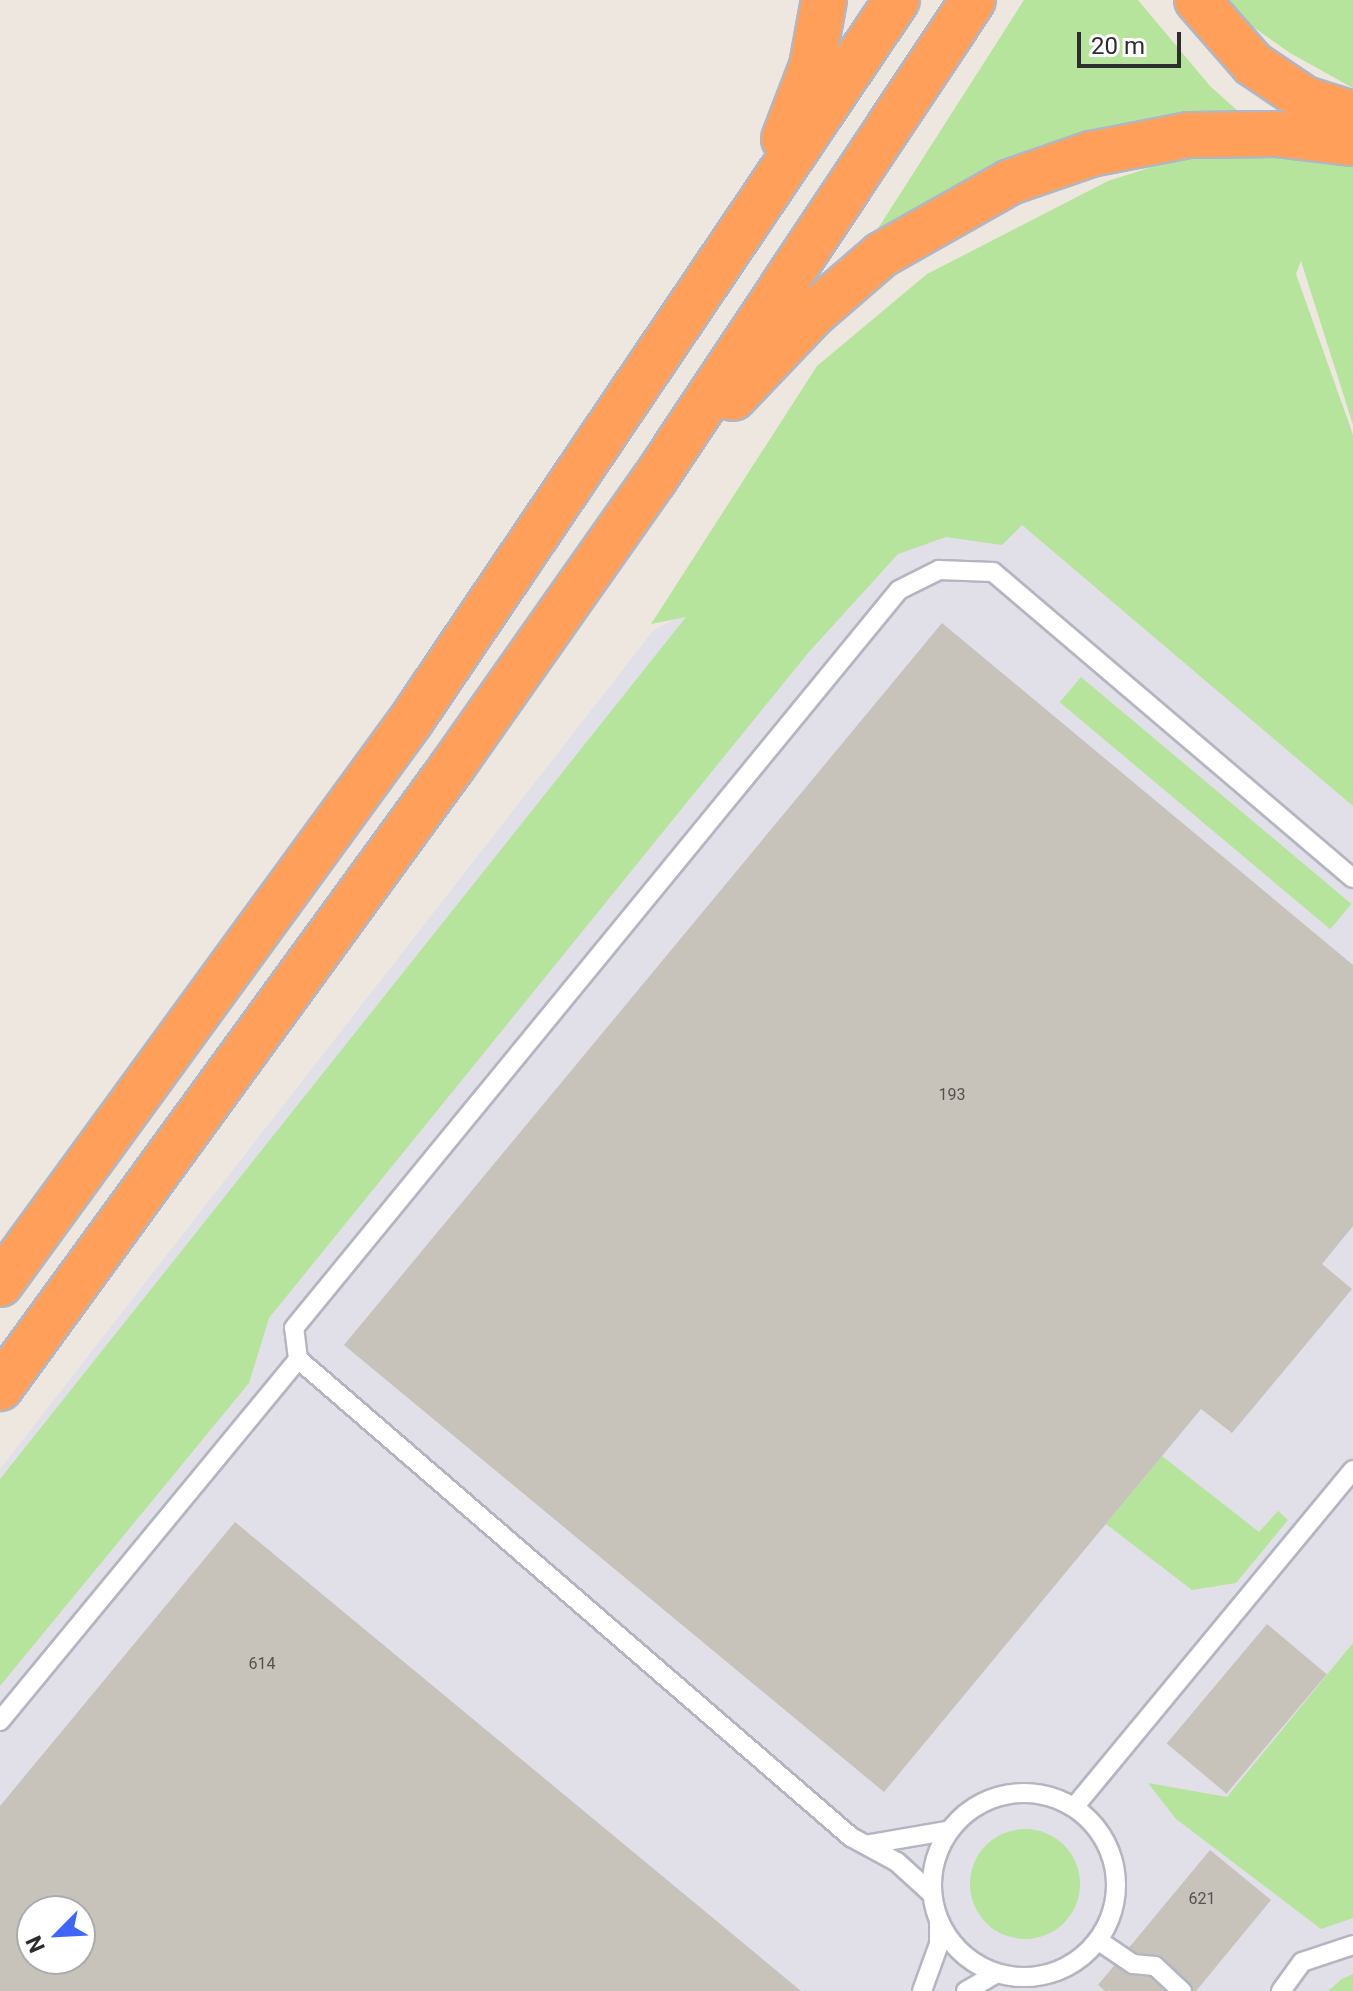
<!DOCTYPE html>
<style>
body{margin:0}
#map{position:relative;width:1353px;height:1991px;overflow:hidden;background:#eee7df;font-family:Roboto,sans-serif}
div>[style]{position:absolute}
.industrial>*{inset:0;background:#e1dfe7}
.green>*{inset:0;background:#b6e49c;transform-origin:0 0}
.round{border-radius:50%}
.building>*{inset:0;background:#c7c2ba;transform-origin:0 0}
.roads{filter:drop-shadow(2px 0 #b3b6c0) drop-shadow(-2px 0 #b3b6c0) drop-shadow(0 2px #b3b6c0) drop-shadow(0 -2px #b3b6c0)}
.service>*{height:18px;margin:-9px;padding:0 9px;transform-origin:9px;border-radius:9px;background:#fff}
.service>.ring{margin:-9px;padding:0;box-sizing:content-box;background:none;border:18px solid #fff;border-radius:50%}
.motorway>*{height:44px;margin:-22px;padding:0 22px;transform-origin:22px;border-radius:22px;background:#ff9f5a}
span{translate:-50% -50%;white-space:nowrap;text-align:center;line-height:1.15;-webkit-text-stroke:7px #fff;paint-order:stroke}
.number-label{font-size:16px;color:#545250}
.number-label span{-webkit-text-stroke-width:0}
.north{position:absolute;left:16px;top:1895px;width:80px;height:80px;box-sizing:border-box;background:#fff;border:2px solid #ababab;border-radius:50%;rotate:246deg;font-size:22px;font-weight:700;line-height:32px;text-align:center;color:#2d2d2d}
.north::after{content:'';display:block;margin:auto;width:28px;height:36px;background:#4065fb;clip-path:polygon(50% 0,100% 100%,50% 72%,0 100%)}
.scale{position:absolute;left:1077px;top:32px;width:104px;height:36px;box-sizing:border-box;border:4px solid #2d2d2d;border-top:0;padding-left:10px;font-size:24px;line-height:28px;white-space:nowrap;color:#2d2d2d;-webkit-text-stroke:6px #fff;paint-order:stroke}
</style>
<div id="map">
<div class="industrial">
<i style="clip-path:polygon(evenodd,1296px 274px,1353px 435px,1353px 1991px,0 1991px,0 1469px,653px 631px,1296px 274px,32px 1911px,80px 1911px,80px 1959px,32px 1959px,32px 1911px)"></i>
</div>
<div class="green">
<i style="clip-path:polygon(1024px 0,1138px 0,1210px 86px,1240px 113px,882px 234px,877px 230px)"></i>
<i style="clip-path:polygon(1228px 0,1353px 0,1353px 88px,1290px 53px,1239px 17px)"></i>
<i style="clip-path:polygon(1195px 153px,1353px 157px,1353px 425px,1301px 261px,1296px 274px,1353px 435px,1353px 806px,1022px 525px,1002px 545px,946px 537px,898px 554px,808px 653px,269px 1318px,249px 1383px,0 1686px,0 1479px,686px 617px,651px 624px,817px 366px,927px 274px,1108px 181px)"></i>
<i style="left:1081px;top:677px;width:353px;height:33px;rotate:40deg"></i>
<i style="clip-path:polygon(1162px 1456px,1259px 1532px,1278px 1511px,1288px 1520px,1236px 1583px,1192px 1590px,1106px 1524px)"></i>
<i style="clip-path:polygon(1353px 1643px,1353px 1918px,1321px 1929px,1176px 1819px,1148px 1783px,1227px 1797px)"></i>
<i class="round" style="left:970px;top:1829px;width:110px;height:110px"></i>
<i style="clip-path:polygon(1353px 1974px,1353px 1991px,1328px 1991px,1342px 1979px)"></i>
</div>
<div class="building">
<i style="clip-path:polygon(942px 623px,1353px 965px,1353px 1226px,1322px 1264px,1352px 1289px,1232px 1433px,1201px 1409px,884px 1792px,344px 1345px)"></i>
<i style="clip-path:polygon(evenodd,235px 1522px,801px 1991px,0 1991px,0 1806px,235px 1522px,32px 1911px,80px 1911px,80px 1959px,32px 1959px,32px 1911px)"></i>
<i style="left:1267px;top:1624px;width:78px;height:156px;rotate:40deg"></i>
<i style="clip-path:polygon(1210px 1850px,1271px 1900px,1196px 1991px,1105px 1991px,1098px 1985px)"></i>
</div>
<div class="roads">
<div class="service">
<i style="left:298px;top:1359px;width:31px;rotate:-97deg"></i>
<i style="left:294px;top:1328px;width:954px;rotate:-50.66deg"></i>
<i style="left:899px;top:590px;width:45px;rotate:-26.6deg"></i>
<i style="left:939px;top:570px;width:54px;rotate:2.1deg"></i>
<i style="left:993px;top:572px;width:472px;rotate:40.4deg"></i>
<i style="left:0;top:1721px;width:469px;rotate:-50.5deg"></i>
<i style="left:298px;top:1359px;width:731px;rotate:40.84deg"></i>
<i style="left:851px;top:1837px;width:52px;rotate:28.5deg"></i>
<i style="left:897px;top:1862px;width:46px;rotate:42.4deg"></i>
<i class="ring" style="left:932px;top:1793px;width:166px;height:166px"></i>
<i style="left:1075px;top:1806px;width:436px;rotate:-50.4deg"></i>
<i style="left:870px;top:1844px;width:78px;rotate:-9.6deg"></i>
<i style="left:1099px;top:1941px;width:41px;rotate:34.1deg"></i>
<i style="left:1133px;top:1964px;width:22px;rotate:5deg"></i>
<i style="left:1155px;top:1966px;width:37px;rotate:43deg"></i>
<i style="left:922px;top:1991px;width:50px;rotate:-70.1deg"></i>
<i style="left:939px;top:1944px;width:20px;rotate:-90deg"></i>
<i style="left:966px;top:1991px;width:34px;rotate:-30deg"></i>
<i style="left:1281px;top:1991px;width:36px;rotate:-54deg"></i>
<i style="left:1302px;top:1962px;width:54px;rotate:-18.4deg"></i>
</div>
<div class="motorway">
<i style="left:1197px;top:0;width:85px;rotate:48.8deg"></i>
<i style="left:1253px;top:64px;width:63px;rotate:33.9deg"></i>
<i style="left:1305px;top:99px;width:50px;rotate:17.4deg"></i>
<i style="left:784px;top:139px;width:78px;rotate:-69deg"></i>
<i style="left:812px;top:66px;width:67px;rotate:-79.7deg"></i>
<i style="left:733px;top:398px;width:116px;rotate:-46.4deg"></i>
<i style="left:813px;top:314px;width:90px;rotate:-40.9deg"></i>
<i style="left:881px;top:255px;width:148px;rotate:-29.5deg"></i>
<i style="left:1010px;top:182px;width:86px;rotate:-19.1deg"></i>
<i style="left:1091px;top:154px;width:100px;rotate:-11deg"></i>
<i style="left:1189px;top:135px;width:87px;rotate:-0.7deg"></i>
<i style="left:1276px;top:134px;width:78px;rotate:6.7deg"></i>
<i style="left:0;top:1284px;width:699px;rotate:-53.9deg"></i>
<i style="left:412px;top:719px;width:867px;rotate:-56deg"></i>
<i style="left:0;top:1388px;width:768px;rotate:-53.95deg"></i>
<i style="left:452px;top:767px;width:351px;rotate:-54.9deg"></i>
<i style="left:654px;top:480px;width:576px;rotate:-56.39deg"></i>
</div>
</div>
<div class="number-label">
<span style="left:952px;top:1095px">193</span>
<span style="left:262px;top:1664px">614</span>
<span style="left:1202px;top:1899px">621</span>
</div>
<div class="north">N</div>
<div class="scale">20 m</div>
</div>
